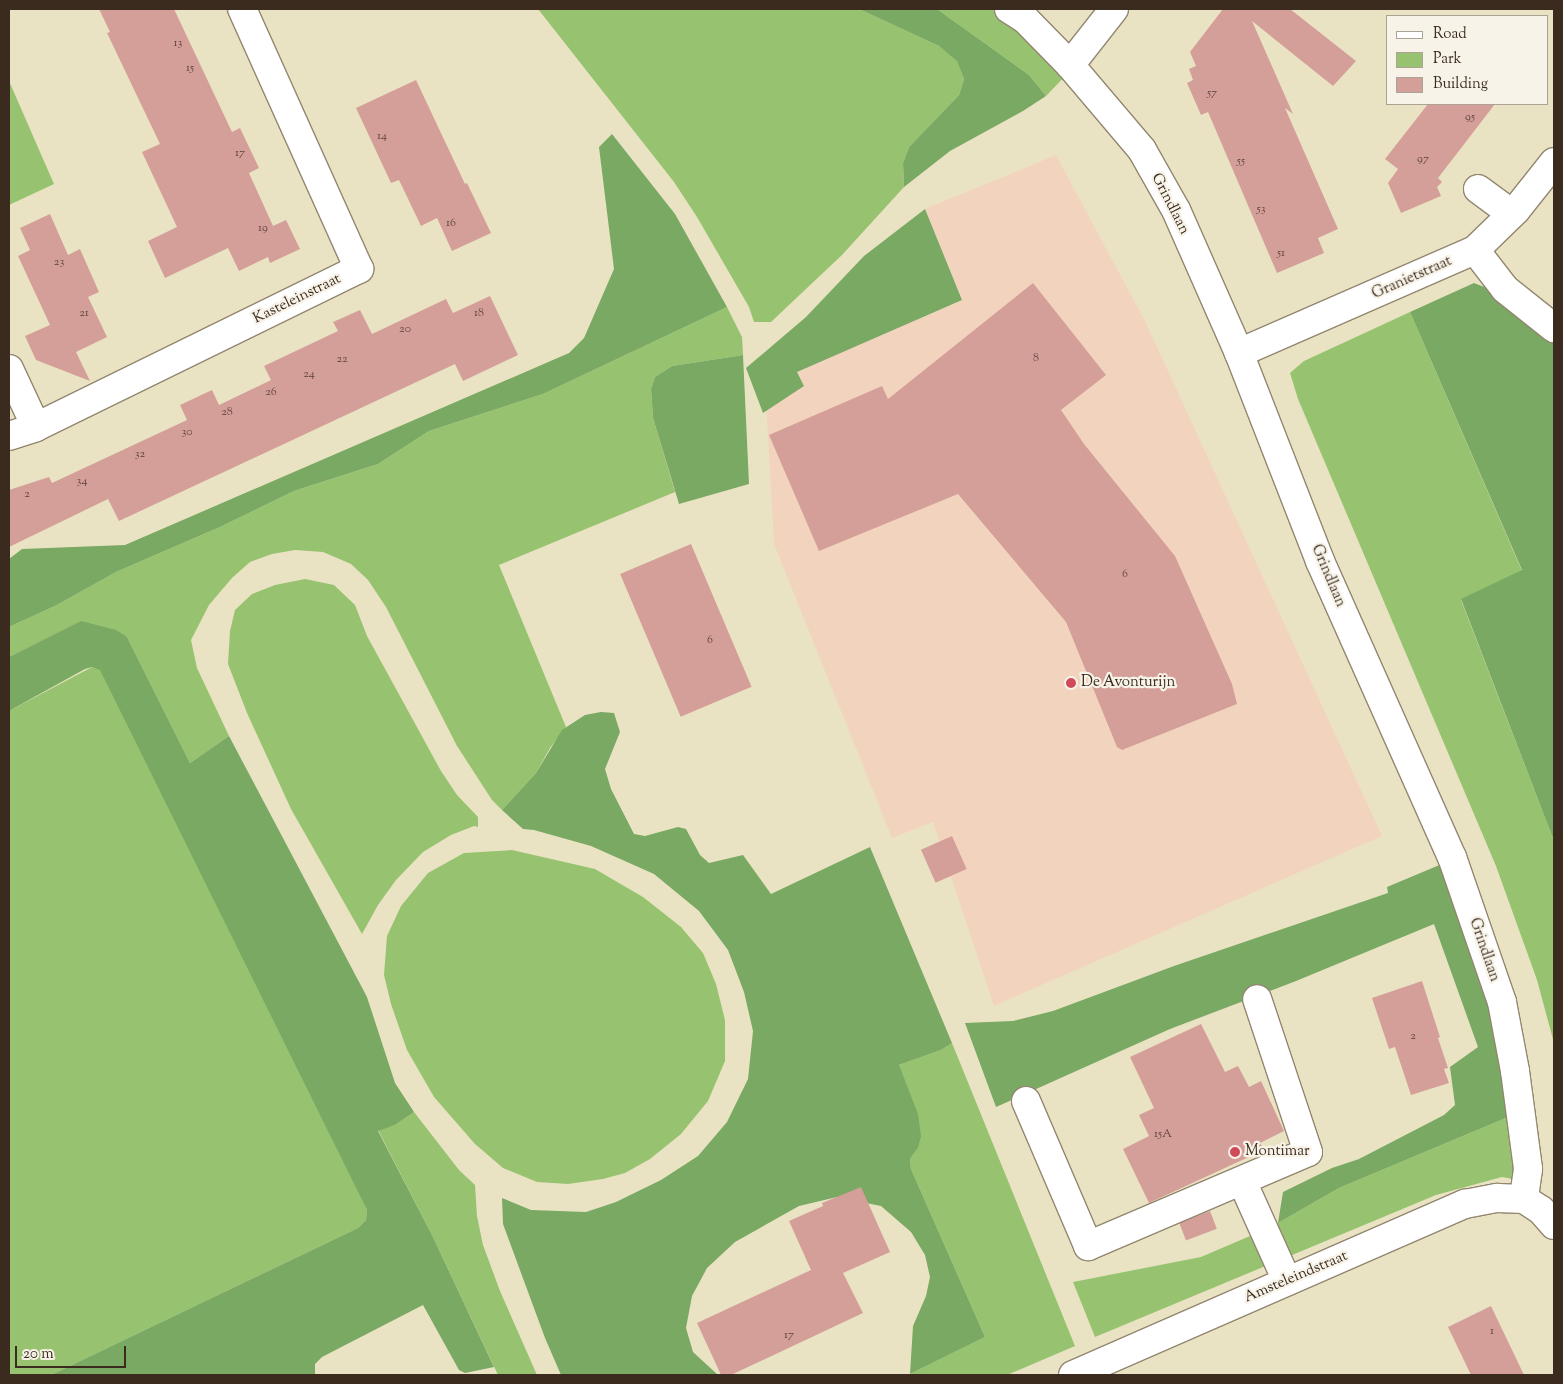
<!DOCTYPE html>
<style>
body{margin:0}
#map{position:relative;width:1563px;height:1384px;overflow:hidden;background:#eae3c3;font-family:"Sorts Mill Goudy",serif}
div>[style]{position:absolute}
.built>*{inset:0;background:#f2d4be}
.green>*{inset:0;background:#97c370}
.forest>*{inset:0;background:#79a962}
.building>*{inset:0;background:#d59f99;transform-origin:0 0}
.roads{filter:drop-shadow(1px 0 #928670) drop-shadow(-1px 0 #928670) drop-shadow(0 1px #928670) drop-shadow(0 -1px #928670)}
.minor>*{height:28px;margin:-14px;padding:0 14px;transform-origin:14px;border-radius:14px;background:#fff}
.dots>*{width:14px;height:14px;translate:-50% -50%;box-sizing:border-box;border:2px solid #f7f3e8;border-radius:50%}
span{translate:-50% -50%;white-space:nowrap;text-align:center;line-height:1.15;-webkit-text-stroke:4.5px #f7f3e8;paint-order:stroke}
.number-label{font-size:12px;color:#62473d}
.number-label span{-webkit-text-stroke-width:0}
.street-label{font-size:15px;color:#3b2a1e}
.poi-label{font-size:15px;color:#3b2a1e}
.left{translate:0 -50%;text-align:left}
.frame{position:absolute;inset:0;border:10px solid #3b2a1e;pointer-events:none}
.legend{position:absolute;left:1386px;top:15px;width:162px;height:90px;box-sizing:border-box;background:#f7f3e8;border:1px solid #aca397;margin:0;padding:6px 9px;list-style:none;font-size:15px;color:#3b2a1e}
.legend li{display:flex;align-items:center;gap:10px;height:25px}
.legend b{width:25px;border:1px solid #aca397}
.scale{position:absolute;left:15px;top:1346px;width:111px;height:22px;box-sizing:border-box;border:2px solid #3b2a1e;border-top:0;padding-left:6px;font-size:15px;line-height:18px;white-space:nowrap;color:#3b2a1e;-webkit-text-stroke:4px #f7f3e8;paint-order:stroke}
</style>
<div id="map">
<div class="built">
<i style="clip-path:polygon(1056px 155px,1146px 323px,1382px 836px,994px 1006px,933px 822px,892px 838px,774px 544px,765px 382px,962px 300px,925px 209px)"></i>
</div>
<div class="green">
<i style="clip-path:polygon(538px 9px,859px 9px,939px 46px,957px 60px,964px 79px,959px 95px,909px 147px,903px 163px,904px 187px,842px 255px,771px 322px,754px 322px,749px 307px,697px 217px,674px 182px)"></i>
<i style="clip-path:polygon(937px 9px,1006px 9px,1069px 72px,1046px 96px,1029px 75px)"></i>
<i style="clip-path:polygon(9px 81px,54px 184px,9px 205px)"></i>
<i style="clip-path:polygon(727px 307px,742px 337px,743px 355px,672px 366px,655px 377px,651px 389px,653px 418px,675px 492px,499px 565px,566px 727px,550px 748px,536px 773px,502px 810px,492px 800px,457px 746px,386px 607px,368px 580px,351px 564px,323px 552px,295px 550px,272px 554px,250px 562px,232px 578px,209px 605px,191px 640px,197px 668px,229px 736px,190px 763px,127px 637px,80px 622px,9px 657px,9px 627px,57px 605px,116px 572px,220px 527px,294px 491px,378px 464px,429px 431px,543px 394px)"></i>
<i style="clip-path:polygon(1410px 312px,1522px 571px,1461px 600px,1554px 841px,1554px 1043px,1537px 980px,1496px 866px,1298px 399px,1290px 373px,1304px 361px)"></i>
<i style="clip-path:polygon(305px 579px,334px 585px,355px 605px,367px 636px,441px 771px,457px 795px,478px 817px,478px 827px,474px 826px,451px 835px,423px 852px,396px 880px,378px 905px,362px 934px,291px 809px,247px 713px,228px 664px,230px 631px,235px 610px,252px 594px,275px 585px)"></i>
<i style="clip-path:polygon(92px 667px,100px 669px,109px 686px,360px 1195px,367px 1210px,366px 1220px,358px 1228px,51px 1375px,9px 1375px,9px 711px)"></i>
<i style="clip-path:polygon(512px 850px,595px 869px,643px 897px,681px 927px,703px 953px,716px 984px,725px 1020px,725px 1061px,708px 1101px,681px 1134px,650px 1159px,625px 1173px,603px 1179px,568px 1184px,537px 1182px,503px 1168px,475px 1144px,434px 1097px,407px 1050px,391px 1004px,384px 975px,387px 936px,401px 906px,428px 873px,464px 853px)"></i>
<i style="clip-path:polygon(952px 1043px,1075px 1346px,1007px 1375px,908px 1375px,985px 1337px,911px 1169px,910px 1159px,918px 1148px,899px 1065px,941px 1050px)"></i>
<i style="clip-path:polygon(414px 1112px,459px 1170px,475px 1185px,477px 1216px,483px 1245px,500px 1291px,537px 1375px,498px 1375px,432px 1235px,378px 1130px,395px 1125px)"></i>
<i style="clip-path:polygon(1513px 1115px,1518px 1180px,1502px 1177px,1436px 1195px,1095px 1337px,1073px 1282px,1201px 1257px,1271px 1227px,1339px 1188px)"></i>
</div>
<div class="forest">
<i style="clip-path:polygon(859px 9px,937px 9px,1029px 75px,1046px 96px,1023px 111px,950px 151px,904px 187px,903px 163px,909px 147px,959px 95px,964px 79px,957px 61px,939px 46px)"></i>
<i style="clip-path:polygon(612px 134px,675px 214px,727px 307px,543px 394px,429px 431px,378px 464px,294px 491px,220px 527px,116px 572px,57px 605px,9px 627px,9px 559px,22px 549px,125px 545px,569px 353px,584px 338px,614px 269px,599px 147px)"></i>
<i style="clip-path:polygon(925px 209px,962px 300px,797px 372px,804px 386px,763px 413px,746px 368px,806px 317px,864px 256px)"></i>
<i style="clip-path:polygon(1474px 283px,1497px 292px,1554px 335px,1554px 841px,1461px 599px,1522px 570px,1410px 312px)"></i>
<i style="clip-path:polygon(743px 355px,749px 484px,679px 504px,653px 418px,651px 389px,655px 377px,672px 366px)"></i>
<i style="clip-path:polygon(81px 621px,116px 630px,127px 637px,190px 763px,229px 736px,367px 997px,395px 1083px,414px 1112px,395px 1125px,378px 1131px,432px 1235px,494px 1367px,465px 1373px,459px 1370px,423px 1305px,322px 1357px,315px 1364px,315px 1375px,51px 1375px,358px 1228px,366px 1220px,367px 1210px,100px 670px,92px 667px,85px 669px,9px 711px,9px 657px)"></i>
<i style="clip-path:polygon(601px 712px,614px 713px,620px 732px,605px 769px,611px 789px,634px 834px,645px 836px,678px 827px,686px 829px,700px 855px,709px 863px,743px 855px,771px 894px,870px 847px,952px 1043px,941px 1050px,899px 1065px,918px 1114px,921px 1136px,918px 1148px,910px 1159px,911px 1169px,985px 1337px,910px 1374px,913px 1326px,926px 1296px,930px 1277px,925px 1255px,911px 1232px,881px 1206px,837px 1197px,799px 1206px,735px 1242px,707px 1268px,692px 1296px,686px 1328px,693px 1352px,718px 1375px,561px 1375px,545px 1338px,503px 1224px,502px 1198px,531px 1210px,586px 1212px,616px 1202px,661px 1180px,698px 1156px,727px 1122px,748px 1079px,753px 1031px,744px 992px,728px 950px,699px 911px,654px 874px,591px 846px,534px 830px,523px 829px,502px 810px,536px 773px,562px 730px,585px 715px)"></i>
<i style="clip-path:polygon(1449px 861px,1479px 942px,1513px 1115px,1339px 1188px,1278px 1223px,1283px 1192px,1332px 1168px,1359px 1159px,1444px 1115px,1455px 1105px,1450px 1067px,1478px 1047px,1434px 924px,1296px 981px,1170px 1029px,996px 1107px,965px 1023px,1013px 1021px,1053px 1011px,1174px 966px,1388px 893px,1387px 887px)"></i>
</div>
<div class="building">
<i style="clip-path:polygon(99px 9px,174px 9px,232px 132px,240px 128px,259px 168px,249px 173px,273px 226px,286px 220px,300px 249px,270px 263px,268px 257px,239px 271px,228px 248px,165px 278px,148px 241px,177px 227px,142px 152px,160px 144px,107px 33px,110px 32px)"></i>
<i style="clip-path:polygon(1223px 9px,1290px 9px,1356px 61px,1333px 86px,1252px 21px,1293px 114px,1285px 108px,1338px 229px,1318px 238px,1324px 253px,1277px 273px,1208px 112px,1201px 115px,1187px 83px,1193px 80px,1189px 69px,1196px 66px,1190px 52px)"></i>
<i style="clip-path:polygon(416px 80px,465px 184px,467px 183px,491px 233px,452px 251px,437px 218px,421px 226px,399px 180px,391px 183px,356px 108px)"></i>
<i style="clip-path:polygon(1428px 104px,1495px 104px,1438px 178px,1442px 182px,1437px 187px,1441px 196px,1401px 213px,1388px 183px,1398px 169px,1385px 159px)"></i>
<i style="clip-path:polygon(50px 214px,68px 255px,80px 249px,99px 292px,88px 297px,107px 337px,76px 352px,90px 381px,36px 360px,25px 336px,50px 325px,18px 256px,30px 250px,20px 228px)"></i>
<i style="clip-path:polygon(1033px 283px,1106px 375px,1061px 410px,1084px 444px,1175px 556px,1232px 684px,1237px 704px,1122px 750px,1117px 747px,1066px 622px,958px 494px,819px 551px,769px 435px,882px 386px,888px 399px)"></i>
<i style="clip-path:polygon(490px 296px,518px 355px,463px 381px,455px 364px,119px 521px,108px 499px,9px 547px,9px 490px,49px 477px,52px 483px,187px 420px,180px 405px,212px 390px,219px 405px,271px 380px,264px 366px,338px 331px,333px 322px,360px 310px,372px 334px,446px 299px,453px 313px)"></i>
<i style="left:691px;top:544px;width:155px;height:77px;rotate:67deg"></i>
<i style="left:952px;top:836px;width:36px;height:34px;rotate:66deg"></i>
<i style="clip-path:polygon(1422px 981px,1440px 1037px,1438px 1038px,1448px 1068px,1444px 1069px,1449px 1083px,1411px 1095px,1395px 1047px,1389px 1049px,1372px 998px)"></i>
<i style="clip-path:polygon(1201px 1024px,1225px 1072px,1238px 1066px,1249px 1087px,1261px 1081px,1284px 1131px,1260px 1143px,1264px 1150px,1149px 1203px,1123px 1149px,1149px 1136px,1139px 1115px,1154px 1108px,1130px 1057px)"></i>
<i style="clip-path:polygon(861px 1187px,890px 1252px,843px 1273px,863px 1313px,731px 1375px,721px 1375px,697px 1323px,811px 1270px,789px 1221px,823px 1206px,822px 1203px)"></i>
<i style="left:1210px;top:1211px;width:19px;height:33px;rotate:69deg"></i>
<i style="clip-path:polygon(1491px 1306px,1524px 1375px,1471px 1375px,1448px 1327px)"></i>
</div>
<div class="roads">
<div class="minor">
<i style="left:1009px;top:9px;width:19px;rotate:32deg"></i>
<i style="left:1025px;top:19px;width:64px;rotate:45.6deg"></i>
<i style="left:1070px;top:65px;width:111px;rotate:49.7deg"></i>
<i style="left:1142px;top:150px;width:69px;rotate:60.5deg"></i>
<i style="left:1176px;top:210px;width:156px;rotate:66.2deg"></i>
<i style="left:1239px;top:353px;width:223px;rotate:68.7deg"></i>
<i style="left:1320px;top:561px;width:324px;rotate:66deg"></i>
<i style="left:1452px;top:857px;width:153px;rotate:71deg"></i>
<i style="left:1502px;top:1002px;width:70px;rotate:79.3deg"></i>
<i style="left:1515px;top:1071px;width:99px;rotate:82.4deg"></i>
<i style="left:1528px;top:1169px;width:30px;rotate:98deg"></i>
<i style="left:1070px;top:65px;width:71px;rotate:-51.8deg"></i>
<i style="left:1478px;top:189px;width:42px;rotate:36.3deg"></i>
<i style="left:1475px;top:250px;width:49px;rotate:52.4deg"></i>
<i style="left:1505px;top:289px;width:63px;rotate:38.5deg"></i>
<i style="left:1239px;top:353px;width:257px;rotate:-23.6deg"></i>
<i style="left:1475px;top:250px;width:57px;rotate:-44.3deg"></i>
<i style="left:1516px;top:210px;width:61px;rotate:-51.6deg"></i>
<i style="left:9px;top:369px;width:64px;rotate:65deg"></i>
<i style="left:36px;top:427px;width:360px;rotate:-26.1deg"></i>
<i style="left:359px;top:269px;width:285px;rotate:-114.2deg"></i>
<i style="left:9px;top:436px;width:28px;rotate:-18deg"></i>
<i style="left:1026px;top:1101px;width:158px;rotate:66.8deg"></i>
<i style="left:1088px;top:1246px;width:239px;rotate:-23.1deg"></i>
<i style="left:1308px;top:1152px;width:161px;rotate:-108.4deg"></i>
<i style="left:1242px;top:1181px;width:110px;rotate:65.8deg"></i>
<i style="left:1073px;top:1375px;width:428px;rotate:-23.6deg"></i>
<i style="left:1465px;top:1204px;width:33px;rotate:-11deg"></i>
<i style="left:1497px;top:1198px;width:27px;rotate:2deg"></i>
<i style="left:1524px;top:1199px;width:20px;rotate:33deg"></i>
<i style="left:1541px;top:1210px;width:20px;rotate:49deg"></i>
</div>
</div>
<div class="dots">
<i style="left:1071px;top:683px;background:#d1495b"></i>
<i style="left:1235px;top:1152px;background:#d1495b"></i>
</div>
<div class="number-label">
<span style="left:178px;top:44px">13</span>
<span style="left:190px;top:69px">15</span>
<span style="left:1212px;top:94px">57</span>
<span style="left:1470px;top:118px">95</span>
<span style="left:382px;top:137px">14</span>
<span style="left:240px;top:154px">17</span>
<span style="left:1423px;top:160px">97</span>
<span style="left:1241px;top:162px">55</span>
<span style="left:1261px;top:210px">53</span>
<span style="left:451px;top:224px">16</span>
<span style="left:263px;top:229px">19</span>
<span style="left:1281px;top:254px">51</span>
<span style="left:59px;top:263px">23</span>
<span style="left:84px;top:314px">21</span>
<span style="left:479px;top:314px">18</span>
<span style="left:405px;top:330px">20</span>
<span style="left:1036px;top:359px">8</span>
<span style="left:342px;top:360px">22</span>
<span style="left:309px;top:375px">24</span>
<span style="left:271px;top:393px">26</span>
<span style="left:227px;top:413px">28</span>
<span style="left:187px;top:433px">30</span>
<span style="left:140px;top:455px">32</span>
<span style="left:82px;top:482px">34</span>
<span style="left:27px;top:495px">2</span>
<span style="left:1125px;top:575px">6</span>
<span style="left:710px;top:641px">6</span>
<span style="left:1413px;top:1037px">2</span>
<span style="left:1163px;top:1135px">15A</span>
<span style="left:1492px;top:1332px">1</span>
<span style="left:789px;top:1336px">17</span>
</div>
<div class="street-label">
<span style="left:1170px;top:204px;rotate:63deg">Grindlaan</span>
<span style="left:1412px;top:278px;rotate:-24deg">Granietstraat</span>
<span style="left:297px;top:299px;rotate:-26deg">Kasteleinstraat</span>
<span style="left:1328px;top:576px;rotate:67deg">Grindlaan</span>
<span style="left:1484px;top:950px;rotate:71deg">Grindlaan</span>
<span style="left:1296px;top:1277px;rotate:-23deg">Amsteleindstraat</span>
</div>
<div class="poi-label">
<span class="left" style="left:1081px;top:683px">De Avonturijn</span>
<span class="left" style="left:1245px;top:1152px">Montimar</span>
</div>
<div class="frame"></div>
<ul class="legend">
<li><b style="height:6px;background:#fff"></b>Road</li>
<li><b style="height:14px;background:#97c370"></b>Park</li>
<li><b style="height:14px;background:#d59f99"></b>Building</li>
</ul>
<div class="scale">20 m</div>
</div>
